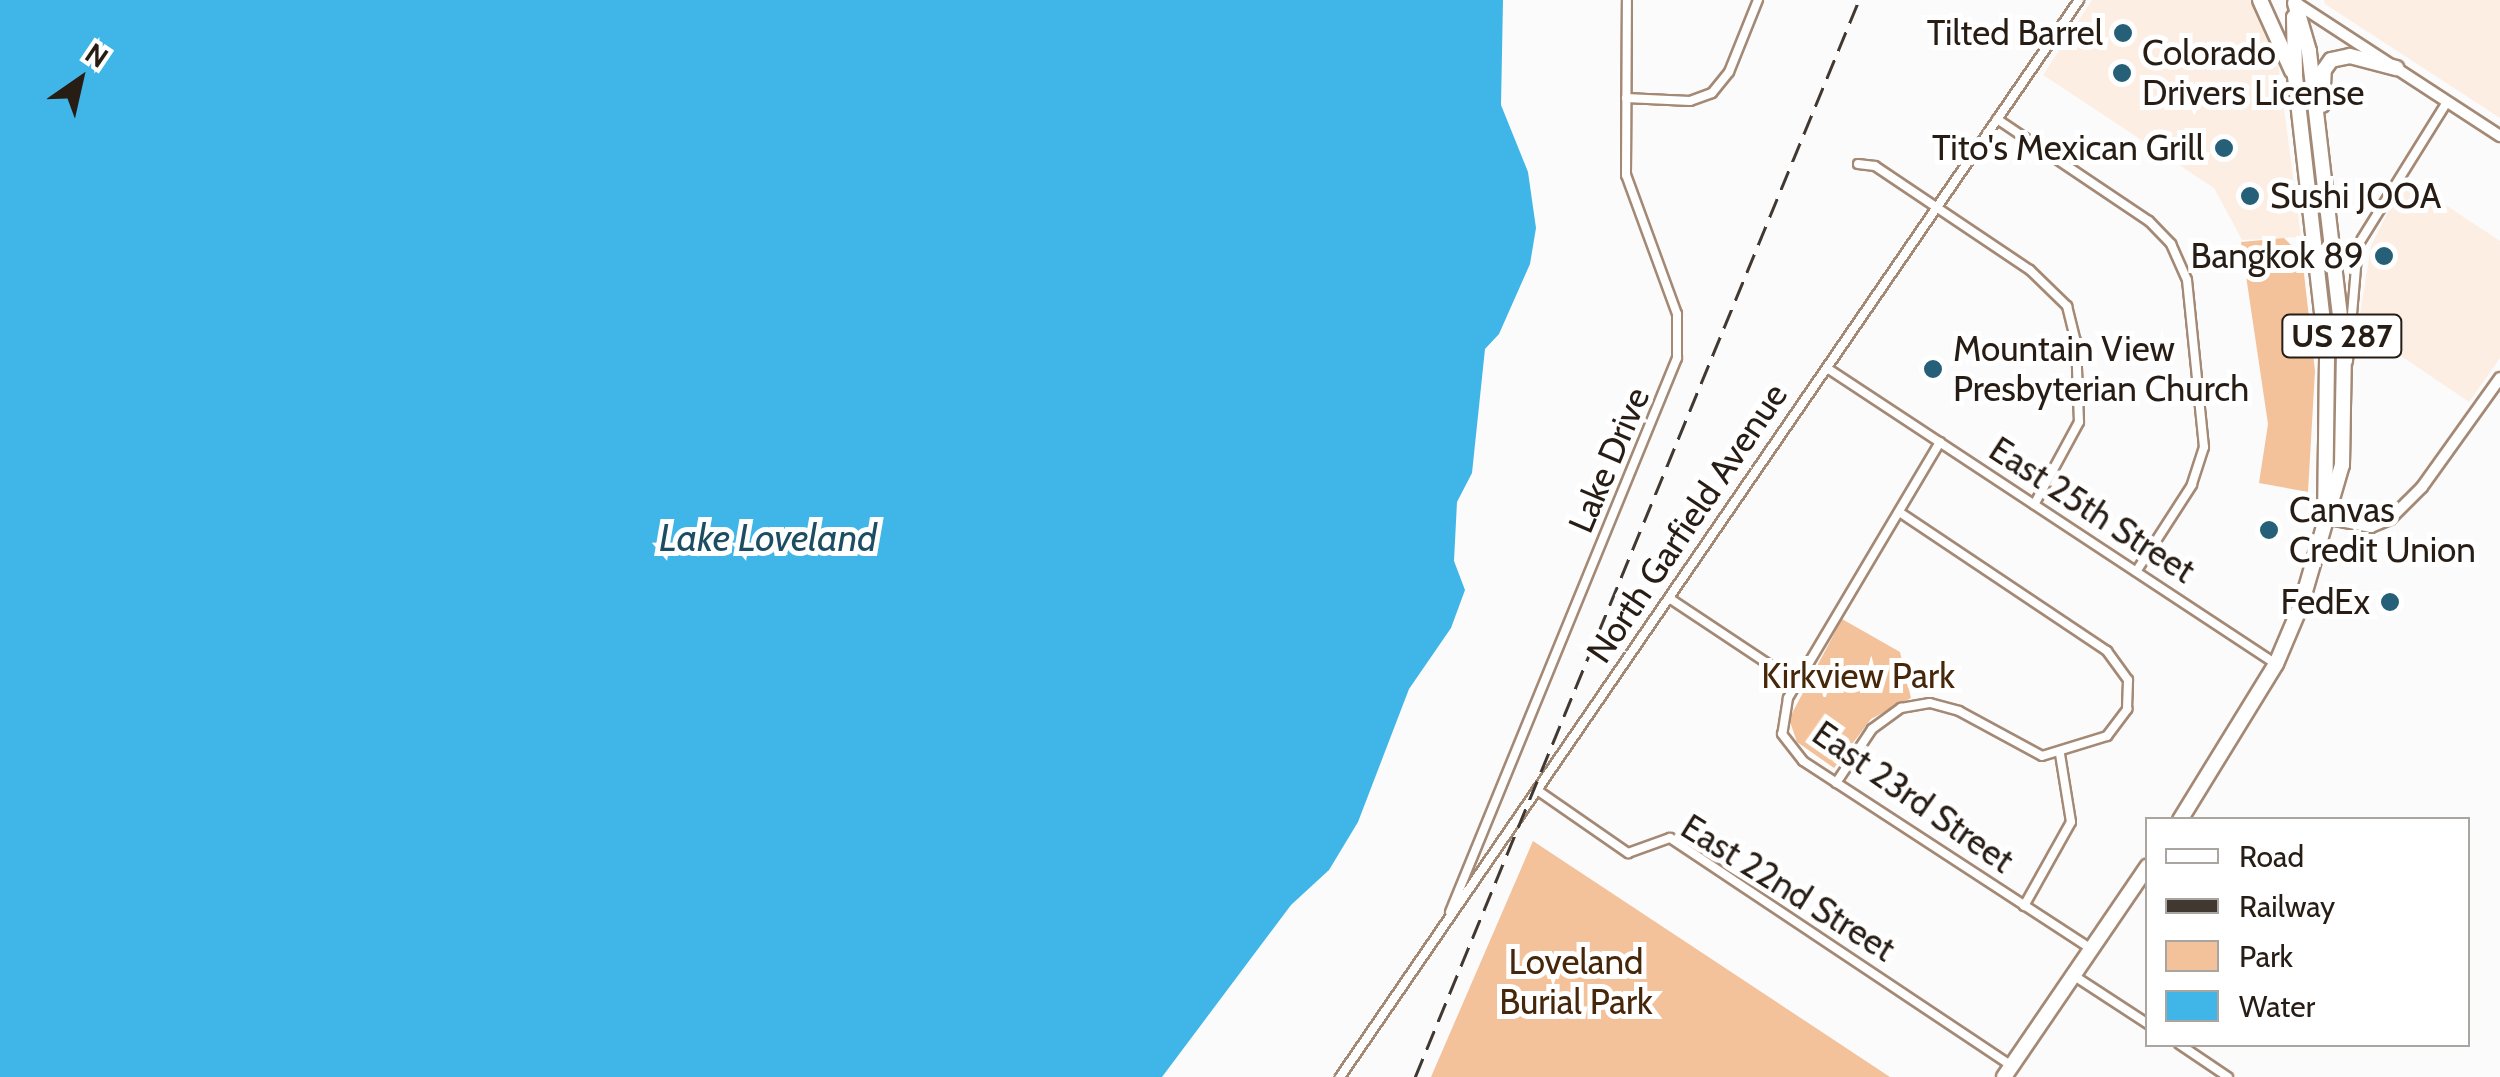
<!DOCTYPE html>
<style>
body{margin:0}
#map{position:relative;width:2500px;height:1077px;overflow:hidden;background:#fbfbfb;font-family:Cabin,sans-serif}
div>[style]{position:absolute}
.built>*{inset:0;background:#fdeee4}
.green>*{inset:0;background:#f3c29b}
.water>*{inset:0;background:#3fb6e7}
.roads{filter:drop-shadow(2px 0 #a48975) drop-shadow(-2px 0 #a48975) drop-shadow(0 2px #a48975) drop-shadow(0 -2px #a48975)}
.street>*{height:8px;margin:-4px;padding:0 4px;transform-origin:4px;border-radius:4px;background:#fff}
.secondary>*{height:10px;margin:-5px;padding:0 5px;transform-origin:5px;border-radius:5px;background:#fff}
.highway>*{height:14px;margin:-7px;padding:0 7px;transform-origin:7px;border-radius:7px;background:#fff}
.rail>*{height:2.5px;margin-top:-1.25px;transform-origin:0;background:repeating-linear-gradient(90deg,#413831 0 20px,transparent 0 30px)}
.dots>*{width:28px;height:28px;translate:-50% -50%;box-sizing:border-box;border:5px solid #fff;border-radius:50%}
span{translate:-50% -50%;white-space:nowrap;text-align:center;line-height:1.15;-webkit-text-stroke:10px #fff;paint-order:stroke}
.shield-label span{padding:2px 8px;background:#fff;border:2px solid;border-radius:8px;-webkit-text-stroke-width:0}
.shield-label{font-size:32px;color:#271d15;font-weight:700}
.poi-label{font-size:35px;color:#271d15}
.right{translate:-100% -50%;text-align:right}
.left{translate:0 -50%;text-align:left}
.street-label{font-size:35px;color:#271d15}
.park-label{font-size:35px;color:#46270a}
.water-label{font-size:38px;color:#1d4d62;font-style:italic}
.legend{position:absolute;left:2145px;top:817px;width:325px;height:230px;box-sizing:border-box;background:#fff;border:2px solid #a9a5a1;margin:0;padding:12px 18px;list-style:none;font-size:30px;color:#271d15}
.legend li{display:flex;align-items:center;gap:20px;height:50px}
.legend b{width:50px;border:2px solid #a9a5a1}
.north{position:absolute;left:30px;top:30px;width:100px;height:100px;-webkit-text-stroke:8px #fff;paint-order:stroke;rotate:34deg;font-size:28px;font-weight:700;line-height:40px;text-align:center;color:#271d15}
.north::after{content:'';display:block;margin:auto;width:35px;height:45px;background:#271d15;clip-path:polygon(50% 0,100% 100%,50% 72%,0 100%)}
</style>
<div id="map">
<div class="built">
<i style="clip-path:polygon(2092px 0,2253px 0,2276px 48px,2301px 237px,2242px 240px,2214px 188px,2043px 75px)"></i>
<i style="clip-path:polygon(2324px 0,2500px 0,2500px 118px,2325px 4px)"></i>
<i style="clip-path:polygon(2405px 178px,2500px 241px,2500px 358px,2469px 402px,2358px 327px,2371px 246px)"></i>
</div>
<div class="green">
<i style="clip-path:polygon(2284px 238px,2302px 256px,2315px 371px,2308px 492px,2259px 483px,2268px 424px,2241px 242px)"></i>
<i style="clip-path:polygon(1842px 619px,1900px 652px,1911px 698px,1871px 719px,1834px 768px,1797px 742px,1789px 719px)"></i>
<i style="clip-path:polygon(1533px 841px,1890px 1077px,1431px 1077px)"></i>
</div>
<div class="water">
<i style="clip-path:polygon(0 0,1503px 0,1501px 105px,1528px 172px,1536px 228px,1530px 264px,1499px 334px,1485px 349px,1472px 473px,1457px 502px,1454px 561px,1465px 590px,1451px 628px,1409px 689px,1358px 822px,1329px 870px,1291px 905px,1162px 1077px,0 1077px)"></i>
</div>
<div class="roads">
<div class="street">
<i style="left:1626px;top:98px;width:64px;rotate:2.7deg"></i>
<i style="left:1690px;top:101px;width:23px;rotate:-20deg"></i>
<i style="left:1712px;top:93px;width:27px;rotate:-51deg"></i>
<i style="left:1729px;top:72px;width:78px;rotate:-68.1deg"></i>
<i style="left:1997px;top:119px;width:183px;rotate:33.9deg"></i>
<i style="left:2149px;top:221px;width:32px;rotate:46deg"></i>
<i style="left:2171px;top:244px;width:39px;rotate:66deg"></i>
<i style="left:2187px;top:280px;width:168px;rotate:84.2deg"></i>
<i style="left:2204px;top:447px;width:40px;rotate:108deg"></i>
<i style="left:2192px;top:485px;width:103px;rotate:122.8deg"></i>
<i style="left:1858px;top:164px;width:17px;rotate:7deg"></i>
<i style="left:1875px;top:166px;width:187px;rotate:33.9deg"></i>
<i style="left:2030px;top:270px;width:52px;rotate:44.2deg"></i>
<i style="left:2067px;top:306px;width:36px;rotate:76deg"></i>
<i style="left:2076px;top:341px;width:81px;rotate:87.9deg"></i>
<i style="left:2079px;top:422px;width:94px;rotate:118.5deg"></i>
<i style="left:2348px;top:361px;width:116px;rotate:-85.1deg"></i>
<i style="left:2358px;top:245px;width:168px;rotate:-58.1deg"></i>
<i style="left:1827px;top:368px;width:538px;rotate:33.39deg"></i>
<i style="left:1940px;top:442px;width:298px;rotate:120.7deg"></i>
<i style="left:1788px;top:698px;width:36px;rotate:99deg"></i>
<i style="left:1782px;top:734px;width:34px;rotate:52deg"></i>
<i style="left:1803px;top:761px;width:344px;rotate:33.1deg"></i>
<i style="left:1669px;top:598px;width:154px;rotate:33.6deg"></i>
<i style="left:1836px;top:783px;width:65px;rotate:-56.3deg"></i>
<i style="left:1872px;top:729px;width:36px;rotate:-36deg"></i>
<i style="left:1901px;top:708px;width:29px;rotate:-10deg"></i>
<i style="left:1930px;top:703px;width:30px;rotate:15deg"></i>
<i style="left:1959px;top:711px;width:94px;rotate:28.5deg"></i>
<i style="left:2042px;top:756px;width:68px;rotate:-17.1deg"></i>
<i style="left:2107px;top:736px;width:34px;rotate:-53deg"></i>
<i style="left:2127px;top:709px;width:29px;rotate:-88deg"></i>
<i style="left:2128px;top:680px;width:36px;rotate:-126deg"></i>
<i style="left:2107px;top:651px;width:250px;rotate:-146.2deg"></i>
<i style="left:1537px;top:790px;width:111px;rotate:34.7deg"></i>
<i style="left:1628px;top:853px;width:45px;rotate:-19.7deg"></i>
<i style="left:1670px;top:838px;width:410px;rotate:33.7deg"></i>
<i style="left:2024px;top:906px;width:96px;rotate:-60.8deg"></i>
<i style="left:2071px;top:822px;width:69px;rotate:-99.2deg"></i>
<i style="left:1450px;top:912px;width:599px;rotate:-67.72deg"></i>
<i style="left:1677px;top:358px;width:44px;rotate:-90deg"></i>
<i style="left:1677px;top:314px;width:148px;rotate:-110.1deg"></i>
<i style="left:1626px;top:175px;width:175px;rotate:-89.7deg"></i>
<i style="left:2073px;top:975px;width:90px;rotate:33.2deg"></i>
<i style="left:2179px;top:1044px;width:59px;rotate:34deg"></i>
<i style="left:1340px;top:1077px;width:1306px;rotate:-55.54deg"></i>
</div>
<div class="secondary">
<i style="left:2296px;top:3px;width:244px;rotate:33.1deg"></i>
<i style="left:2325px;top:518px;width:47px;rotate:11.1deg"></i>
<i style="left:2371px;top:527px;width:21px;rotate:-23deg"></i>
<i style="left:2390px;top:519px;width:45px;rotate:-45deg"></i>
<i style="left:2422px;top:487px;width:134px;rotate:-54.4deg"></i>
</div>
<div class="highway">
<i style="left:2260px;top:0;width:78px;rotate:65.7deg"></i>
<i style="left:2294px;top:17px;width:59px;rotate:89deg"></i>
<i style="left:2295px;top:76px;width:284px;rotate:83.5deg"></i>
<i style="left:2327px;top:358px;width:160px;rotate:90.7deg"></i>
<i style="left:2322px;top:105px;width:35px;rotate:-87deg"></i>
<i style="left:2324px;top:70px;width:12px;rotate:-55deg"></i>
<i style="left:2331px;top:60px;width:19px;rotate:-12deg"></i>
<i style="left:2350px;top:56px;width:48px;rotate:14.6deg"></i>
<i style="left:2180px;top:820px;width:183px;rotate:-58.4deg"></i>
<i style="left:2276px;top:664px;width:64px;rotate:-67deg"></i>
<i style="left:2301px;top:605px;width:146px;rotate:-73.7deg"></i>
<i style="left:2342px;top:465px;width:115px;rotate:-89deg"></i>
<i style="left:2344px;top:350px;width:301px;rotate:-96.7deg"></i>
<i style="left:2309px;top:51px;width:50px;rotate:-106.3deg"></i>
<i style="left:2004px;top:1077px;width:255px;rotate:-55.7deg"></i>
</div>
</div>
<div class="rail">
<i style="left:1415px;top:1077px;width:1165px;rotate:-67.6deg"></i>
</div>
<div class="dots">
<i style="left:2123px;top:33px;background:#255f78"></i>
<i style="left:2122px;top:73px;background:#255f78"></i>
<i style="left:2224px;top:148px;background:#255f78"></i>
<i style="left:2250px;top:196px;background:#255f78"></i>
<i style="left:2384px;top:256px;background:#255f78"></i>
<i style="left:1933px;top:369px;background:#255f78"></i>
<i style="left:2269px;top:530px;background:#255f78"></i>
<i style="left:2390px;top:602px;background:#255f78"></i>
</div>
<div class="shield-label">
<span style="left:2342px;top:336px">US 287</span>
</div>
<div class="poi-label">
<span class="right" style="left:2103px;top:33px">Tilted Barrel</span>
<span class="left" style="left:2142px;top:73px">Colorado<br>Drivers License</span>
<span class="right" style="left:2204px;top:148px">Tito's Mexican Grill</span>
<span class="left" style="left:2270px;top:196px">Sushi JOOA</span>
<span class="right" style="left:2364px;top:256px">Bangkok 89</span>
<span class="left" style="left:1953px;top:369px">Mountain View<br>Presbyterian Church</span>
<span class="left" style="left:2289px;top:530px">Canvas<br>Credit Union</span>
<span class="right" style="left:2370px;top:602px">FedEx</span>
</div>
<div class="street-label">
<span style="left:1609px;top:460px;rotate:-67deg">Lake Drive</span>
<span style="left:2092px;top:510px;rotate:33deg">East 25th Street</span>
<span style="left:1687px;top:523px;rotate:-56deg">North Garfield Avenue</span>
<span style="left:1913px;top:797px;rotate:35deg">East 23rd Street</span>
<span style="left:1788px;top:888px;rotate:32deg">East 22nd Street</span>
</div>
<div class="park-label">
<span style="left:1858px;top:676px">Kirkview Park</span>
<span style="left:1576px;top:982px">Loveland<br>Burial Park</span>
</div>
<div class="water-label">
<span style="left:768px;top:538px">Lake Loveland</span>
</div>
<ul class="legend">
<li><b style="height:12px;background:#fff"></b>Road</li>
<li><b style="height:12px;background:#413831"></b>Railway</li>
<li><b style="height:28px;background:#f3c29b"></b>Park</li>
<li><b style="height:28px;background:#3fb6e7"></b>Water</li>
</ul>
<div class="north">N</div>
</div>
